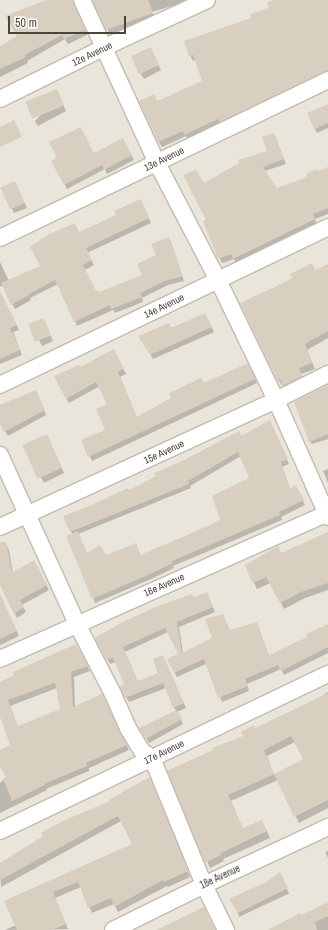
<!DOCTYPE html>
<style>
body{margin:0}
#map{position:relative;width:328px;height:930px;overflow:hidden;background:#f6f3ec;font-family:"Archivo Narrow",sans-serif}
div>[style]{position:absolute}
.residential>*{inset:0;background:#eae5da;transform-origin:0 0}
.shadow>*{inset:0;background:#0003;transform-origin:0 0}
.building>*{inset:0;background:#d8cfc1;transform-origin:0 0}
.roads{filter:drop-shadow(1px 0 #c2bbae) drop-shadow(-1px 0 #c2bbae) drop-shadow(0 1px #c2bbae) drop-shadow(0 -1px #c2bbae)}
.street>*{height:16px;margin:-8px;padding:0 8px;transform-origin:8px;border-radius:8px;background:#fff}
span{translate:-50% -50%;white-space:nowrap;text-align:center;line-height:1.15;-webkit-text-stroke:4px #fff;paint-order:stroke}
.street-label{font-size:10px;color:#4b4439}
.scale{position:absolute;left:8px;top:16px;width:118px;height:18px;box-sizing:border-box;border:2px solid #4b4439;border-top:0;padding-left:5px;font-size:12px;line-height:14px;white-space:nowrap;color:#4b4439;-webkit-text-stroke:3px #fff;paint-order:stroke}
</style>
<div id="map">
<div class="residential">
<i style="left:0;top:0;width:328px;height:930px"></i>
</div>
<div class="shadow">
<i style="clip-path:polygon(49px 0,77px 0,76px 10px,87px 35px,68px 44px,65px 39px,27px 61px,28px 63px,0 77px,0 47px,18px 36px,6px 17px)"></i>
<i style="clip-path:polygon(94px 0,187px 0,188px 1px,152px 12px,155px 19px,110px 35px)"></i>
<i style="clip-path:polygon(277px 0,328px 0,328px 77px,188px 139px,186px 136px,162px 147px,159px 142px,157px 102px,203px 81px,196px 60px,193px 61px,190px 55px,270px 8px)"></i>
<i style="clip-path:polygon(153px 53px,161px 70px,144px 79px,141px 74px)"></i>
<i style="clip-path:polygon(59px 95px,66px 111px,38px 126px,35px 121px)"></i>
<i style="clip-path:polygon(328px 105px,328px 128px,317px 133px,315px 129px)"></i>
<i style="clip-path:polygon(276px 139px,286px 164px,265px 171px,277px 190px,328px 168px,328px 214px,315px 219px,317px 224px,236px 263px,234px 259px,222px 263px,204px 222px,207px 221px,204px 185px,269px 151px)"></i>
<i style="clip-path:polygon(125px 143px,134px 160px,107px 174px,105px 169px,67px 189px,53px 161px,93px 154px)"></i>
<i style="clip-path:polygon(17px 187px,27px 208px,14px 213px,2px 189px)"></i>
<i style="clip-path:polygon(143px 205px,151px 223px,87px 253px,94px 265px,85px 270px,96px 292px,99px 293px,143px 276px,157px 256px,171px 242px,184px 281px,168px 285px,142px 298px,143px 302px,115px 313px,113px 310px,77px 326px,58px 284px,30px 298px,31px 300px,15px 309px,3px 285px,0 287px,0 262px,9px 281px,41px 266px,79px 233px)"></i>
<i style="clip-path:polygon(328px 265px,328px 338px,307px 350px,315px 369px,301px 374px,304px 382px,287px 391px,278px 380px,315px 271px)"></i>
<i style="clip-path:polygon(0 311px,10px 312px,19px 330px,13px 332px,22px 355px,0 364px)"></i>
<i style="clip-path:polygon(207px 318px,214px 332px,153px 359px,140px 336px)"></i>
<i style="clip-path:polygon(46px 324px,53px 341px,42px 346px,31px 325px)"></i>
<i style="clip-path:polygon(113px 350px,126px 374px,120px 377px,137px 418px,250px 369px,257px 383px,92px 461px,82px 440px,107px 430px,109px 404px,100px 386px,69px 403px,66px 398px,80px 368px)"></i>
<i style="clip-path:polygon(328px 385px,328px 439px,312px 444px,309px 440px)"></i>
<i style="clip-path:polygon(38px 396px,46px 415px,8px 436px,0 422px,0 407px)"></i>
<i style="clip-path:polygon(evenodd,272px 426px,289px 464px,282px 467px,290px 489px,295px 486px,305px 505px,281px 517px,282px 520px,173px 566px,174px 568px,151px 579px,95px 603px,71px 531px,129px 491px,181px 463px,239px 432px,242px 437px,272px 426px,241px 456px,251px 478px,221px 520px,186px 537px,141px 556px,138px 549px,105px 556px,87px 554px,78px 534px,191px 488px,190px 486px,241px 456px)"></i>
<i style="clip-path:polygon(49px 440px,64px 473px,44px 483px,24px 446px)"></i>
<i style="clip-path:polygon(328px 469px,328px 483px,323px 471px)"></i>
<i style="clip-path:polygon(328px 533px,328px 590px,305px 598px,284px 609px,271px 583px,257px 589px,246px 566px,281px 554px)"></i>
<i style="clip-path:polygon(6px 545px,9px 550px,13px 574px,37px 566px,49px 590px,22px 605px,26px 612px,17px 618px,0 583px,0 546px)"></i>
<i style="clip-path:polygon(207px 593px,215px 612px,179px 627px,183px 653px,213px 639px,223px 615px,230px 631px,257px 623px,269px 656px,308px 638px,328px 625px,328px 653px,284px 675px,281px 669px,247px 684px,249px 691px,222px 702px,206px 664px,177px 677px,168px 659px,179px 654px,168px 632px,125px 652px,138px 682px,160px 673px,165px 661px,186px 708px,177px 712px,183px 724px,149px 743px,141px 729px,176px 711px,166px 688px,129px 702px,121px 687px,125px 685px,116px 662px,110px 664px,96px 638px)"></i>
<i style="clip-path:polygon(0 616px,10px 617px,19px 636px,0 645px)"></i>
<i style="clip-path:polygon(evenodd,79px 650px,90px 671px,74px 677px,75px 707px,105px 700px,129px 750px,89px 768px,89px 771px,46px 789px,47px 790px,0 813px,0 783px,7px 777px,0 764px,0 751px,11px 745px,0 714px,0 683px,79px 650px,57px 688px,62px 709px,18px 727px,10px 706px,57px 688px)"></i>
<i style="clip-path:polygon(evenodd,328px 692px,328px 808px,299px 823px,278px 780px,231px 801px,243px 829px,262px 821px,270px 838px,223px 859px,224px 861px,210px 868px,169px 771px,244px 737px,255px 729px,325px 696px,324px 694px,328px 692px,295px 742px,305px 760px,274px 775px,267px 756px,295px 742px)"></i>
<i style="clip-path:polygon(153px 785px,190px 877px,168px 887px,167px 886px,118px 912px,114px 904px,92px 913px,81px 887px,55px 898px,68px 929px,5px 930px,16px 925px,5px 901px,133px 844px,121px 821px,1px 887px,0 864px)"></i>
<i style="clip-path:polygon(328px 851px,328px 858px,325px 852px)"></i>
<i style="left:282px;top:878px;width:17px;height:55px;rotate:65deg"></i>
<i style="clip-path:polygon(328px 903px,328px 930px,271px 930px,301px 917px)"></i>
</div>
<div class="building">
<i style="clip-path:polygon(46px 0,73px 0,85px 30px,64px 39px,62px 35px,25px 55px,26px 57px,0 69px,0 46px,17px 36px,5px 16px)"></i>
<i style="clip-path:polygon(92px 0,148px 0,153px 13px,106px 30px)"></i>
<i style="clip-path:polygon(274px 0,328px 0,328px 71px,220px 122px,218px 119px,184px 135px,183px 131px,158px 142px,139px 101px,154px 94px,157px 101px,202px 81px,193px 55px,189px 56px,184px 41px,251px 18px,250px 14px,269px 8px,267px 3px)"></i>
<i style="left:151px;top:47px;width:20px;height:22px;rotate:66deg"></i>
<i style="left:57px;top:89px;width:18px;height:34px;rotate:68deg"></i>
<i style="clip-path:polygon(328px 104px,328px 123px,314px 129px,307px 113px)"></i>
<i style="clip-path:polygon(14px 120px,22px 137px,0 147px,0 127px)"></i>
<i style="clip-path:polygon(81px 127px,94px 153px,123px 138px,132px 155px,104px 170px,102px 165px,64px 185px,51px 161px,57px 158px,49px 142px)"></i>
<i style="clip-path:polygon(274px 133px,284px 159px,263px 167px,277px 188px,307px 177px,306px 174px,317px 169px,318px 171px,328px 167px,328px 208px,313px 214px,315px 219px,233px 259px,231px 254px,218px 259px,203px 221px,206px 220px,183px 175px,196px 170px,204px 183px,239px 163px,238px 160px,267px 151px,262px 137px)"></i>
<i style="left:15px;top:181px;width:24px;height:16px;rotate:66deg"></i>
<i style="clip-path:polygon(141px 199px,149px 218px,86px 248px,92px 260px,83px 265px,96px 291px,98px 290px,99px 292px,142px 275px,137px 264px,156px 255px,151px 244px,169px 237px,183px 276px,165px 281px,140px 293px,142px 297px,111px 309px,110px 305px,74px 322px,55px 280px,29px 294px,29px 295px,11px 305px,1px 283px,40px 266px,30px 247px,49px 234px,75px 223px,79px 232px,116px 215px,114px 211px)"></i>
<i style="clip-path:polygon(312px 263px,315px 270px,328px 264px,328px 331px,305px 344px,312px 363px,299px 368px,302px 376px,283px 386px,280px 379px,277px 380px,240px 303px,281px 284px,292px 278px,290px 274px)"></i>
<i style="clip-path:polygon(0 291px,17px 325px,10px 328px,20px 350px,0 359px)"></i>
<i style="clip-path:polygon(205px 313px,212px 327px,150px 355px,138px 336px,169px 323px,171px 328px)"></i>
<i style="left:44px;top:318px;width:19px;height:17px;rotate:69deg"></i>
<i style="clip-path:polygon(114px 349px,124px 369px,118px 372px,137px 417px,171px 398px,169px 393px,201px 378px,204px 383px,248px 363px,255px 379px,88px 457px,81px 440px,105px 430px,96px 409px,107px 404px,96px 382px,66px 399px,54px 376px,79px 365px,80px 367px)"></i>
<i style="clip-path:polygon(328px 385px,328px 434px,309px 442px,294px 402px)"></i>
<i style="clip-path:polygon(36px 390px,45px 410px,4px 432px,0 424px,0 405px)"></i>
<i style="clip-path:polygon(270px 420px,288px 459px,281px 462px,290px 488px,296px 485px,304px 500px,279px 512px,280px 515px,172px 561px,173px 563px,148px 575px,92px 599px,66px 536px,78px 531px,87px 553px,100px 545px,106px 555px,136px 543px,140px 555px,185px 536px,220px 520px,212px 496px,249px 478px,238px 452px,188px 481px,189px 484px,70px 532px,63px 516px,87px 507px,128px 488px,129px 490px,156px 477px,154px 473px,180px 462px,239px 431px,241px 436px)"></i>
<i style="left:47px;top:434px;width:37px;height:27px;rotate:66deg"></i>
<i style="clip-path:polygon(328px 532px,328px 583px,301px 592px,280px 603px,266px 577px,252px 583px,245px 565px,278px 546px,281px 553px)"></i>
<i style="clip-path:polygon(0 542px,6px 542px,12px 573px,34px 560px,47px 585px,20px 600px,24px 607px,14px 614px,0 585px)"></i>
<i style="clip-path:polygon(207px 592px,213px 607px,177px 622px,182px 653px,212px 638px,205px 619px,223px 614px,230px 630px,257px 622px,269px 655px,307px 637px,306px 634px,328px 624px,328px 647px,281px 671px,278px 665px,245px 679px,248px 686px,218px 698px,204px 659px,174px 673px,167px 659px,178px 654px,165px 628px,123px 647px,138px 681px,158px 673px,153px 659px,163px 655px,184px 703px,173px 708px,163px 683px,125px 698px,120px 686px,124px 684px,113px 658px,106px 660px,95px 638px,117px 625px,153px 608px,192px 594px,194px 597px)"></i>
<i style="clip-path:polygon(0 594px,17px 631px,0 639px)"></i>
<i style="clip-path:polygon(evenodd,76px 644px,88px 666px,71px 672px,73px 707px,102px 694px,127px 745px,86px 763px,87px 766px,44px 784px,45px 785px,12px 801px,3px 778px,6px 777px,0 766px,0 750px,10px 745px,0 717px,0 682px,14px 675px,13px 672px,76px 644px,55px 683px,60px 709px,18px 726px,8px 700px,55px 683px)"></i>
<i style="clip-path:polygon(328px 693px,328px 800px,294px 817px,274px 774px,303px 759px,291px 736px,264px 750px,274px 774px,228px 795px,243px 828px,262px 820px,267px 831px,221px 853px,221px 855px,205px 863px,167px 771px,213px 750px,212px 748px,243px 736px,241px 732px,254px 725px,255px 728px)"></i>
<i style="clip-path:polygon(177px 710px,182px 719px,146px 739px,139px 728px)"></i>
<i style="clip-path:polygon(148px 778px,150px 778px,188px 871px,164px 882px,163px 880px,114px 907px,111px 898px,88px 908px,78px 882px,53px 892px,66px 924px,51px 930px,17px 930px,4px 901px,132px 844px,118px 816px,0 880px,0 863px,43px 836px,41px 833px,65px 820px,110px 801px,109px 800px,122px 793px,122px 792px)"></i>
<i style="clip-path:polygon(280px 872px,288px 888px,238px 913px,229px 899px,266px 882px)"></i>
<i style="clip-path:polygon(328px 902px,328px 916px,315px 922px,317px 930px,268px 930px,300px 913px,301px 915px)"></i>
<i style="clip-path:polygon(204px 907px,215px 930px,156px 930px)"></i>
</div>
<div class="roads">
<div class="street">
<i style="left:82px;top:0;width:179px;rotate:65.3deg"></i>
<i style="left:157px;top:163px;width:132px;rotate:62.5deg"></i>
<i style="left:218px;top:280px;width:133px;rotate:64.2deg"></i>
<i style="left:276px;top:400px;width:128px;rotate:66deg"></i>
<i style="left:0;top:99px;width:117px;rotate:-26.3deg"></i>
<i style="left:105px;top:47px;width:112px;rotate:-24.7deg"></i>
<i style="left:0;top:238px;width:364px;rotate:-25.7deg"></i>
<i style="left:0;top:385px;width:364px;rotate:-25.7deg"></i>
<i style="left:0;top:455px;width:186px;rotate:65.5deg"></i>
<i style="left:77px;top:624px;width:76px;rotate:62.8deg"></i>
<i style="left:112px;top:692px;width:39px;rotate:66deg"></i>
<i style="left:128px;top:728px;width:27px;rotate:59deg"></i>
<i style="left:142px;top:751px;width:12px;rotate:35deg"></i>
<i style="left:152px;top:758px;width:137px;rotate:67.7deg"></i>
<i style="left:204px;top:885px;width:50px;rotate:63.9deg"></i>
<i style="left:0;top:527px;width:304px;rotate:-24.7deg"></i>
<i style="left:276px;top:400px;width:58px;rotate:-26.6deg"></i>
<i style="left:0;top:659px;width:359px;rotate:-24deg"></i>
<i style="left:0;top:831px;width:364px;rotate:-25.6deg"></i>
<i style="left:113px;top:930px;width:102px;rotate:-26.3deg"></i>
<i style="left:204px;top:885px;width:137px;rotate:-25.1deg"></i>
</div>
</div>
<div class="street-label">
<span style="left:92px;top:54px;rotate:-26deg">12e Avenue</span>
<span style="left:164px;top:159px;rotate:-26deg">13e Avenue</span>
<span style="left:164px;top:306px;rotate:-26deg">14e Avenue</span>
<span style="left:164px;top:452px;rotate:-25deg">15e Avenue</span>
<span style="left:164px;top:585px;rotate:-24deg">16e Avenue</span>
<span style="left:164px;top:752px;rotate:-26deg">17e Avenue</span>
<span style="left:220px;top:877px;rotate:-25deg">18e Avenue</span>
</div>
<div class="scale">50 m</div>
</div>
